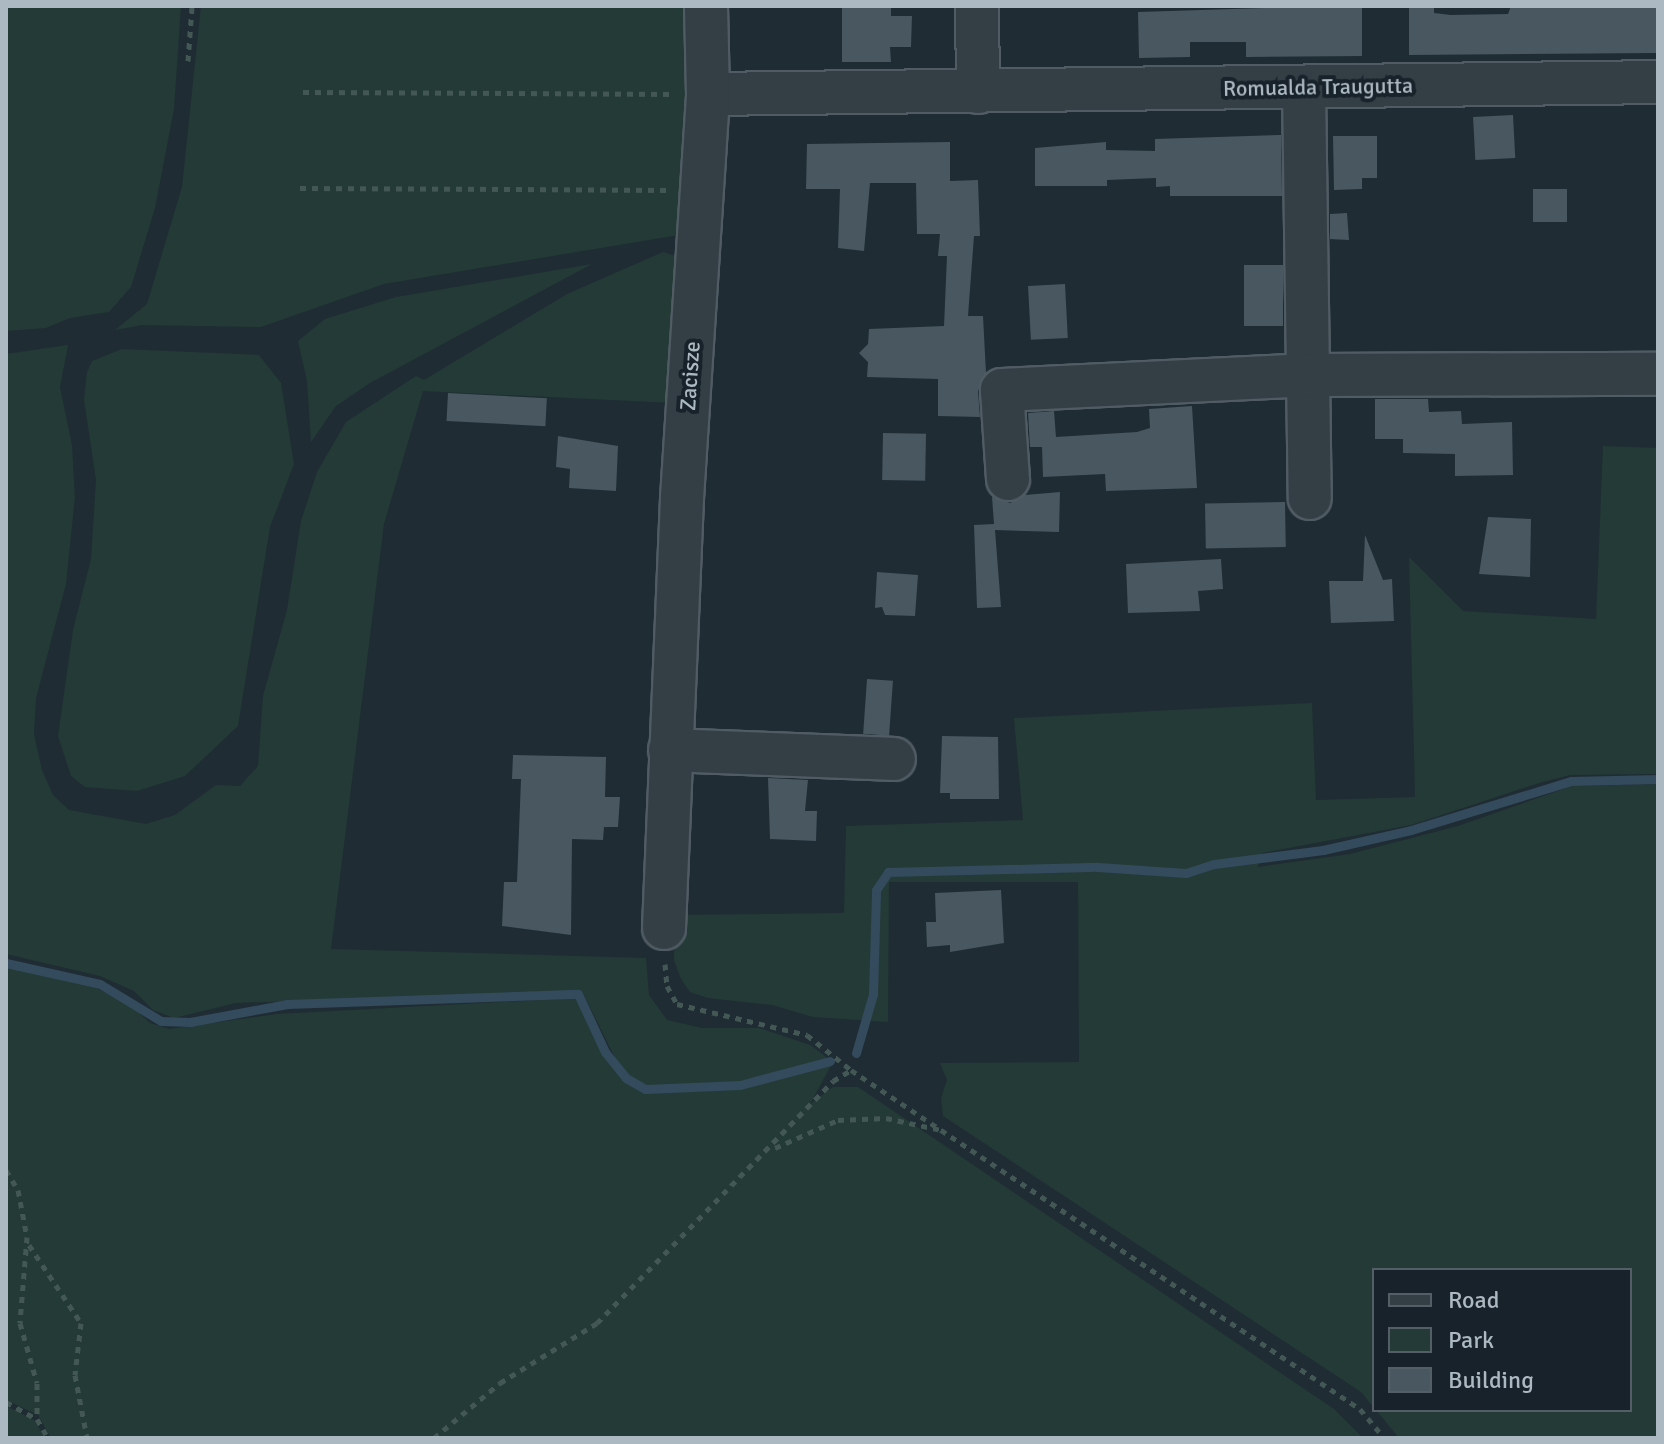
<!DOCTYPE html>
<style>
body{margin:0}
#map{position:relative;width:1664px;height:1444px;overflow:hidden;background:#1f2c34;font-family:Signika,sans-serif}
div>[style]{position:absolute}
.green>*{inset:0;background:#243a36}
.stream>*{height:9px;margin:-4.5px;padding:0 4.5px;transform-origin:4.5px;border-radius:4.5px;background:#334b5c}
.building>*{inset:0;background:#485760;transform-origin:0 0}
.path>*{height:5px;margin-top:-2.5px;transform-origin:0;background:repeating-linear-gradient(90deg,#435755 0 6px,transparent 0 12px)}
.roads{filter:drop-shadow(2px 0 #505b63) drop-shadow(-2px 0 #505b63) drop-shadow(0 2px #505b63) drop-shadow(0 -2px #505b63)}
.minor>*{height:42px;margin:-21px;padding:0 21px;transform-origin:21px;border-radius:21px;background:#333e45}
span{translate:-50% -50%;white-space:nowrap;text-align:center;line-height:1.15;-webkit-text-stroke:8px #18222a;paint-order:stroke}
.street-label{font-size:22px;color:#adb9c2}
.frame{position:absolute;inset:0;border:8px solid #adb9c2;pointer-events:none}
.legend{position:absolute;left:1372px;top:1268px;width:260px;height:144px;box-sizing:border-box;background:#18222a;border:2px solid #545e67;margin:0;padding:10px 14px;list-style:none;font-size:24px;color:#adb9c2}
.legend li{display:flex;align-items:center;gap:16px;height:40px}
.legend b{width:40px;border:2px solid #545e67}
</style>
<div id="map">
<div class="green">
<i style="clip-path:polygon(6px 6px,181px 6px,174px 109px,155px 208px,131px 287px,109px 312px,70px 318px,46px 328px,6px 331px)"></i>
<i style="clip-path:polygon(201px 6px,694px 6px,685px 234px,384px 284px,261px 327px,142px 325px,115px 330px,147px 304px,182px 187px)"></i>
<i style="clip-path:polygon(663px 252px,681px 258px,674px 403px,423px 391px,384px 524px,331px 949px,646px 958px,649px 995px,667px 1020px,702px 1028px,759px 1028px,810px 1045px,829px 1059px,740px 1082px,660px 1088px,641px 1085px,619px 1066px,582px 991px,236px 1003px,174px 1018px,153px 1010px,134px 991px,100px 976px,6px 954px,6px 354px,68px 345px,60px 387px,72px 445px,75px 497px,66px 584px,36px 698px,34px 734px,42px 770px,53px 795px,69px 810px,146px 824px,175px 815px,216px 785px,240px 786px,258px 766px,263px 696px,287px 610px,301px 521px,317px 472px,346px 422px,416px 376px,424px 380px,567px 294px)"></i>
<i style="clip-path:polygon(592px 264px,370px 383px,336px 406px,311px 442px,307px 381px,298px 341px,325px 319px,396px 297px)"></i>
<i style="clip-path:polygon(122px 349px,259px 355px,281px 383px,294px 464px,270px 527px,238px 726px,185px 776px,137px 791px,85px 787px,71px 776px,58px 736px,73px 630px,91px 559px,96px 480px,84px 400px,87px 372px,92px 361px)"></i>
<i style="clip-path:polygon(1603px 446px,1658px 448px,1658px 774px,1570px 775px,1539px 783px,1411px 825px,1262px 853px,1258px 867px,1350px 854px,1458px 826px,1572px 786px,1658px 784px,1658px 1438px,1399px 1438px,1376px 1410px,1630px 1410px,1630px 1270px,1374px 1270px,1374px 1408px,1361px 1392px,943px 1116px,941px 1098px,947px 1080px,940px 1063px,1079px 1062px,1078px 882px,889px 882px,888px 1022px,813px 1017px,772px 1005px,708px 998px,690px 992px,681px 979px,674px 960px,675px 915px,844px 913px,846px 826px,1023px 820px,1014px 718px,1312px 703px,1316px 800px,1415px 797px,1409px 557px,1463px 611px,1596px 619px)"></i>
<i style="clip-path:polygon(6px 967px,96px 988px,132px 1006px,150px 1023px,169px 1029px,277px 1014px,576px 998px,610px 1064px,634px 1088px,646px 1093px,740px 1087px,833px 1062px,810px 1104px,833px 1087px,858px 1087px,1334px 1409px,1363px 1438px,51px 1438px,38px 1415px,6px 1400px)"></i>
<i style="clip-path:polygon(6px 1406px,34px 1420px,45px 1438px,6px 1438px)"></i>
</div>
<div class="stream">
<i style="left:6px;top:963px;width:96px;rotate:12.6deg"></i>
<i style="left:100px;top:984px;width:71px;rotate:31.2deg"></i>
<i style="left:161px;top:1021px;width:29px;rotate:2deg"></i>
<i style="left:190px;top:1022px;width:99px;rotate:-10.5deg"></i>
<i style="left:287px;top:1004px;width:291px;rotate:-2deg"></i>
<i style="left:578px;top:994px;width:64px;rotate:65deg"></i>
<i style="left:605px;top:1052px;width:33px;rotate:51deg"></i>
<i style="left:626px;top:1078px;width:22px;rotate:30deg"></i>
<i style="left:645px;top:1089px;width:95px;rotate:-2.4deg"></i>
<i style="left:740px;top:1085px;width:93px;rotate:-14.9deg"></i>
<i style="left:856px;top:1053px;width:61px;rotate:-73.9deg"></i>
<i style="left:873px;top:994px;width:104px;rotate:-88.3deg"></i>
<i style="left:876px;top:890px;width:22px;rotate:-56deg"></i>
<i style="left:888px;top:872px;width:210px;rotate:-1.4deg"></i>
<i style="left:1098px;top:867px;width:88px;rotate:3.9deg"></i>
<i style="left:1186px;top:873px;width:29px;rotate:-18deg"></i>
<i style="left:1214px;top:864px;width:110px;rotate:-7.3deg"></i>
<i style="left:1323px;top:850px;width:90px;rotate:-12.8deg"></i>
<i style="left:1411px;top:830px;width:167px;rotate:-17deg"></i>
<i style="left:1571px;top:781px;width:87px;rotate:-1.3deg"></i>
</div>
<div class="building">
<i style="clip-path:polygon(842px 6px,891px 6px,891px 16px,912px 16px,911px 47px,890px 47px,891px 62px,842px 62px)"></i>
<i style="clip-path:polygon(1322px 6px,1362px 6px,1362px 56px,1246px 57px,1246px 42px,1190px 42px,1190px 57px,1139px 58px,1138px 12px)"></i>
<i style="clip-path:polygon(1409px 6px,1434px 6px,1434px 13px,1451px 15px,1508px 14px,1511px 6px,1657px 6px,1656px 53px,1409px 55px)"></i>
<i style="left:1513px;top:115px;width:43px;height:40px;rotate:87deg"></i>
<i style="clip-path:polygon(1281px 135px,1282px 196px,1170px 196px,1170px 186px,1156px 187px,1156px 178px,1107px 180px,1107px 186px,1035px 186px,1035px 148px,1106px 142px,1106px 150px,1155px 151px,1155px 139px)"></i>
<i style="clip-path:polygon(1333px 136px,1377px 136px,1377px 178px,1362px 178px,1362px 189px,1334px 190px)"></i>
<i style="clip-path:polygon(950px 142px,950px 181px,978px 180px,980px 236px,974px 236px,968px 316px,983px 316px,986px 373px,978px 391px,980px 417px,938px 416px,938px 379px,867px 377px,868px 362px,859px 353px,868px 344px,869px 329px,944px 326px,947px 256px,938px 256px,940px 234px,917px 234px,916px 183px,870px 183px,864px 251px,838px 248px,840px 189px,806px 189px,807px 144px)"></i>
<i style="left:1567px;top:189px;width:33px;height:34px;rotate:90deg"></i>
<i style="clip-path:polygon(1347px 213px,1349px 240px,1330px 239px,1330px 214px)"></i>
<i style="left:1283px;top:265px;width:61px;height:39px;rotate:90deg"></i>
<i style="left:1065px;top:284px;width:54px;height:37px;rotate:87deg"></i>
<i style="left:448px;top:393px;width:99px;height:28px;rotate:3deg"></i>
<i style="clip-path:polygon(1375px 399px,1428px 399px,1429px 412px,1461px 411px,1462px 424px,1512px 422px,1513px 475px,1455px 476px,1455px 454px,1403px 453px,1403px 439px,1375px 439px)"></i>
<i style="clip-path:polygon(1192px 406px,1197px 488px,1106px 491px,1105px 474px,1043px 477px,1042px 447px,1030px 447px,1028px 413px,1054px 411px,1056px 437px,1137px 432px,1150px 428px,1149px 409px)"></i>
<i style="left:883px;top:433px;width:43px;height:47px;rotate:1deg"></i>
<i style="clip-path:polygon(558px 436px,618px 446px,616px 491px,569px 488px,570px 469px,556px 467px)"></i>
<i style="clip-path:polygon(1060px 492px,1059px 532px,995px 530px,1001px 607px,977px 608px,974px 525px,994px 524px,992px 497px,1010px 503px,1025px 495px)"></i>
<i style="left:1285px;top:502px;width:45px;height:80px;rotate:89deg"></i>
<i style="clip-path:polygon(1488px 517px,1531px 519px,1530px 577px,1479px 574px)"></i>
<i style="clip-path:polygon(1365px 535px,1383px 580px,1392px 579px,1394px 621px,1331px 623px,1329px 581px,1363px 581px)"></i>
<i style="clip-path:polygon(1221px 559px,1223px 589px,1198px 591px,1200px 611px,1128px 613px,1126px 564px)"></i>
<i style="clip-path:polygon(877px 572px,918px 575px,915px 616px,885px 615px,882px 607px,875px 608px)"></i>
<i style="left:867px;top:679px;width:26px;height:55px;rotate:4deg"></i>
<i style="clip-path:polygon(942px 736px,998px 737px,999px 799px,950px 799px,950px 793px,940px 793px)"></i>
<i style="clip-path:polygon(513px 755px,606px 757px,605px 797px,620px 797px,618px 827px,604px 827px,603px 840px,572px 839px,571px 935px,502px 926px,504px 882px,517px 882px,521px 779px,512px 779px)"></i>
<i style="clip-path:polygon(768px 778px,808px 780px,805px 811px,817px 811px,816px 841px,770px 839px)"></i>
<i style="clip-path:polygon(1001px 890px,1004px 943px,950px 952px,950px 945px,927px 947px,926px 922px,936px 922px,935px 893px)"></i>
</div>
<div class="path">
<i style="left:188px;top:61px;width:55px;rotate:-85.8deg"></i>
<i style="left:303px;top:92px;width:372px;rotate:0.3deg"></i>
<i style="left:300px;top:188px;width:368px;rotate:0.3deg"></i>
<i style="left:665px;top:964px;width:22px;rotate:85deg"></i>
<i style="left:667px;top:986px;width:21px;rotate:61deg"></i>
<i style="left:677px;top:1004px;width:134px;rotate:13.4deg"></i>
<i style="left:807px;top:1035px;width:56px;rotate:38.5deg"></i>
<i style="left:851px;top:1070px;width:612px;rotate:33.66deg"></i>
<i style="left:1360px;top:1409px;width:38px;rotate:50deg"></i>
<i style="left:775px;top:1148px;width:69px;rotate:-24deg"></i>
<i style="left:838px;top:1120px;width:48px;rotate:-2.4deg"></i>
<i style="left:886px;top:1118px;width:56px;rotate:12.3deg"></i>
<i style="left:6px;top:1170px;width:23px;rotate:59deg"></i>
<i style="left:18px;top:1190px;width:48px;rotate:79.2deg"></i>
<i style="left:27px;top:1237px;width:86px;rotate:94.7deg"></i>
<i style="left:20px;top:1323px;width:62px;rotate:74.2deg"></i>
<i style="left:37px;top:1383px;width:36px;rotate:90deg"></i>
<i style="left:29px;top:1245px;width:94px;rotate:56.3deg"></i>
<i style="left:81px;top:1323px;width:52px;rotate:96.6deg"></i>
<i style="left:75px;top:1375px;width:64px;rotate:79.2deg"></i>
<i style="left:6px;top:1402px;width:35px;rotate:29deg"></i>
<i style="left:37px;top:1419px;width:22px;rotate:60deg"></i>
<i style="left:434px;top:1438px;width:86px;rotate:-39.8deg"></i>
<i style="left:500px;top:1383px;width:114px;rotate:-31.7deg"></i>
<i style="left:597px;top:1323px;width:338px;rotate:-45.7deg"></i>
<i style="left:833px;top:1081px;width:21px;rotate:-31deg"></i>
</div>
<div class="roads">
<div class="minor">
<i style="left:977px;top:6px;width:86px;rotate:89.3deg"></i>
<i style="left:1304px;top:87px;width:411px;rotate:89.2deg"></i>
<i style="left:708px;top:94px;width:950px;rotate:-0.72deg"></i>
<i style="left:1008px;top:479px;width:89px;rotate:-93.9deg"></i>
<i style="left:1002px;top:390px;width:309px;rotate:-2.8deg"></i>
<i style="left:1311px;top:375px;width:347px;rotate:-0.2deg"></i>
<i style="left:670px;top:750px;width:224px;rotate:2.3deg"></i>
<i style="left:664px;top:928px;width:430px;rotate:-87.6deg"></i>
<i style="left:682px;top:498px;width:405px;rotate:-86.3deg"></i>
<i style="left:708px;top:94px;width:88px;rotate:-91.3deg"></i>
</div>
</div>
<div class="street-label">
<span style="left:1318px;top:87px;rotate:-1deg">Romualda Traugutta</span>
<span style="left:690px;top:376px;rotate:-86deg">Zacisze</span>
</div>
<div class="frame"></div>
<ul class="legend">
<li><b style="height:10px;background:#333e45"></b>Road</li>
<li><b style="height:22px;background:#243a36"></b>Park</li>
<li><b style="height:22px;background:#485760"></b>Building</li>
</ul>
</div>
